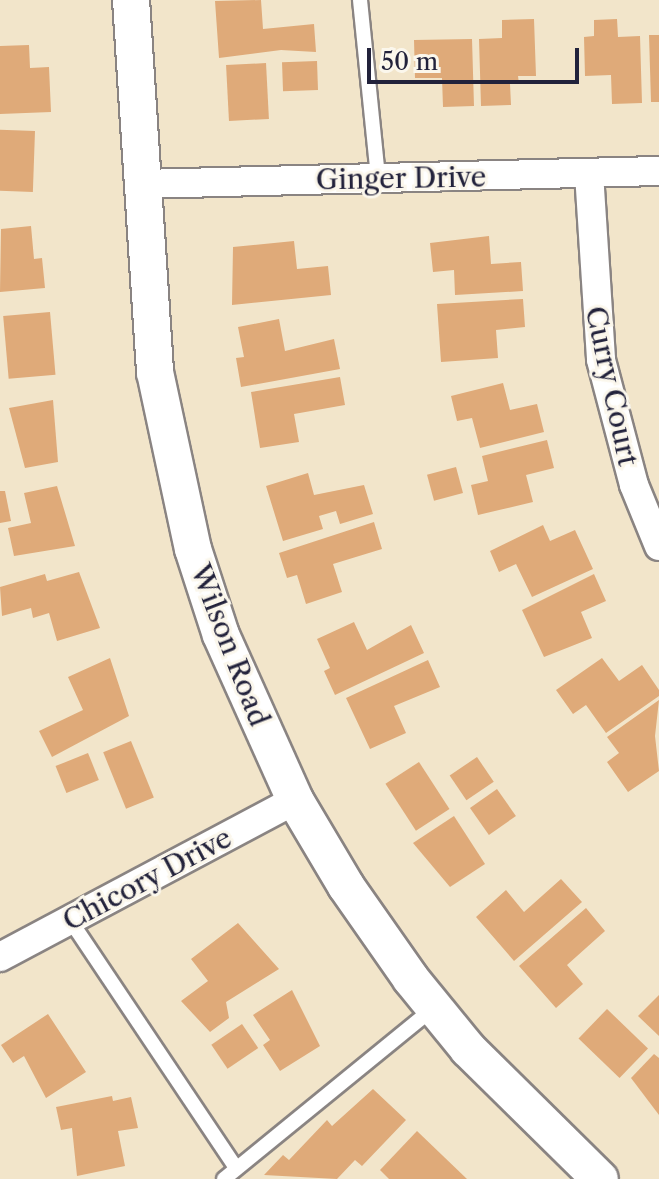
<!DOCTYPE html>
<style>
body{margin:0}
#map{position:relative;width:659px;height:1179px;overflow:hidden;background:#f2e5ca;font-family:"Libre Caslon Text",serif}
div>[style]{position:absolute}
.building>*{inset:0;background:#dfaa79;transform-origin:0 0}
.roads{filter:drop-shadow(2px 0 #8a8482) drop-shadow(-2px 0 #8a8482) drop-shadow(0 2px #8a8482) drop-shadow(0 -2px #8a8482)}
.service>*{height:14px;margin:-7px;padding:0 7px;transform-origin:7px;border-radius:7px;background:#fff}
.minor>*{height:28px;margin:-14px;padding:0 14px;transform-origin:14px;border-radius:14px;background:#fff}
.tertiary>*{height:36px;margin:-18px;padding:0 18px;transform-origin:18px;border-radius:18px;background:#fff}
span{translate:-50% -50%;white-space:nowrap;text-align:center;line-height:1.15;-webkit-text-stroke:6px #fbf7ec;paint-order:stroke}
.street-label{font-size:28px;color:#22223b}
.scale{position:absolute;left:367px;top:48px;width:212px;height:36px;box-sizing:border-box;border:4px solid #22223b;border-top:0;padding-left:10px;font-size:24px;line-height:28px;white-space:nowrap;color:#22223b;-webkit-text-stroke:6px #fbf7ec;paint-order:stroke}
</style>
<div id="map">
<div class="building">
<i style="clip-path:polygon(261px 0,263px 29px,314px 24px,316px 52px,281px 50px,219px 58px,215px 1px)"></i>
<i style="clip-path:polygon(534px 19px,536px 76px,518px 76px,519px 84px,510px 84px,511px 105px,481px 106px,479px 39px,502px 38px,502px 20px)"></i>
<i style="clip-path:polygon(617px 19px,618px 37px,640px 36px,642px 103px,612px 104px,611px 75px,585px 76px,584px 37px,594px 36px,594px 20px)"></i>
<i style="clip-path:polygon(649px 35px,659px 35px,659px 102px,651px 102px)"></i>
<i style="clip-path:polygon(472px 39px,474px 106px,443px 107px,442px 78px,415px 78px,414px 40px)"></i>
<i style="clip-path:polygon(29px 45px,30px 68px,49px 67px,51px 112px,0 114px,0 46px)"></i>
<i style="left:317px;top:61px;width:29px;height:35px;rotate:88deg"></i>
<i style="left:266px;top:63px;width:56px;height:40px;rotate:87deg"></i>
<i style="left:35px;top:131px;width:61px;height:35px;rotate:92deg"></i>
<i style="clip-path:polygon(31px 226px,34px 259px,42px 258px,45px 288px,0 292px,1px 229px)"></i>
<i style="clip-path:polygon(489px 236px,491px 264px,521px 262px,523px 291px,455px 295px,454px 270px,433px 272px,430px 243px)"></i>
<i style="clip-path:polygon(294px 241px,297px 269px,328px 266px,331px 295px,232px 305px,233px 247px)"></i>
<i style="clip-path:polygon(523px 299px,525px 327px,496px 330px,498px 358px,441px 362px,437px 304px)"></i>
<i style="left:50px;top:312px;width:63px;height:47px;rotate:85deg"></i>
<i style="clip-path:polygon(279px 319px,285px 351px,334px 339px,340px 369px,241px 387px,236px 358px,244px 357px,238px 327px)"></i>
<i style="clip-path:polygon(340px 377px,345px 405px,294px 414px,299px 442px,260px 448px,251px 392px)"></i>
<i style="clip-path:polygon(503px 383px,510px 410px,537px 404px,544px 432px,480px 448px,472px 418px,457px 421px,451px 396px)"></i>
<i style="clip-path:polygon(53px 400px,58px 462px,25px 468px,9px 408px)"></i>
<i style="clip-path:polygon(547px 440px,554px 468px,526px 475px,533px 502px,478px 515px,471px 485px,488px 481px,482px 456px)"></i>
<i style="left:456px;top:467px;width:27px;height:30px;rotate:75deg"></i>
<i style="clip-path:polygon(308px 473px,314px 495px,364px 485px,373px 514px,340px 524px,336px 511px,319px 516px,323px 529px,283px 541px,266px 486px)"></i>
<i style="clip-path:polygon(57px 486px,75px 546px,14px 556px,8px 528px,31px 523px,24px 493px)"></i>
<i style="clip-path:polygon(0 491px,5px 491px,11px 521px,0 523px)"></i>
<i style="clip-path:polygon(374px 522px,382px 549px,333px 564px,342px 592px,306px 604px,297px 575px,287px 578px,279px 553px)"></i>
<i style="clip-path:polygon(543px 525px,550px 541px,575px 530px,593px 569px,532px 597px,516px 564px,499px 572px,490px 551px)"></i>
<i style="clip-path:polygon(79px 572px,100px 628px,57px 641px,49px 613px,33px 618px,31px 608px,2px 616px,0 587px,45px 574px,47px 581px)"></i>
<i style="clip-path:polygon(594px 574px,606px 601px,581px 612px,592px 638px,544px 657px,522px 610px)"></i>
<i style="clip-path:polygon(354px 622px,367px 650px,411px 625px,424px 653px,335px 695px,324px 671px,330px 668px,317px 639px)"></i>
<i style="clip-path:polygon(110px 658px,129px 716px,52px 757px,39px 731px,83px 710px,68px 677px)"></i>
<i style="clip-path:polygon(602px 658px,619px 681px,642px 665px,659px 690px,659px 696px,606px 733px,586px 705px,573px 714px,556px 690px)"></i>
<i style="clip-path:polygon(428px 660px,440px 687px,394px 706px,406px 733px,370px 749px,346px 698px)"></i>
<i style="clip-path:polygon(659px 700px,655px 736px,659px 771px,628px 792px,607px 762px,619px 753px,607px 737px)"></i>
<i style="left:131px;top:741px;width:61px;height:30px;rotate:68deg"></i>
<i style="left:88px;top:753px;width:29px;height:35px;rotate:68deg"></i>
<i style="left:477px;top:757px;width:30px;height:33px;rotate:56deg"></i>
<i style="left:419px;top:762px;width:56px;height:40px;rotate:57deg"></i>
<i style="left:497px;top:789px;width:33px;height:33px;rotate:55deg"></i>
<i style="clip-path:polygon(454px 816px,485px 864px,450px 887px,413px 843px)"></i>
<i style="clip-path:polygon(561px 879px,582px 902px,514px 961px,476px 917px,506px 890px,524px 912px)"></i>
<i style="clip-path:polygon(586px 908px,605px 931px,567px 965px,583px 984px,556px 1008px,519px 966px)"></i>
<i style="clip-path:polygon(238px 923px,279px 969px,226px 1002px,229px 1018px,210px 1032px,181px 1001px,208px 981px,191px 959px)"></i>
<i style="clip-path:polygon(292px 990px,320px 1046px,280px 1071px,263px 1045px,270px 1040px,253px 1015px)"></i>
<i style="clip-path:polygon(659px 995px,659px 1036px,638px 1016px)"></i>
<i style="left:607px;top:1009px;width:57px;height:41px;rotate:44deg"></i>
<i style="clip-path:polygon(48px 1014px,86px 1072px,46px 1098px,24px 1056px,13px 1063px,1px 1045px)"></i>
<i style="left:242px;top:1024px;width:29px;height:37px;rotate:56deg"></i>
<i style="clip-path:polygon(654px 1054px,659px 1058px,659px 1115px,631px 1078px)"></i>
<i style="clip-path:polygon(373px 1089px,406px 1120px,362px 1166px,355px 1160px,337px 1179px,264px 1175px,283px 1155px,289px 1160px,327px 1120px,332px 1126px)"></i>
<i style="clip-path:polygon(112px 1096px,113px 1101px,131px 1097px,138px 1128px,118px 1131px,125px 1166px,77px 1176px,72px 1128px,61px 1130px,56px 1107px)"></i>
<i style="clip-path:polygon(417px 1131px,467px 1179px,389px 1179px,380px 1170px)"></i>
</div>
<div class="roads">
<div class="service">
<i style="left:360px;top:0;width:179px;rotate:84.2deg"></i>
<i style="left:70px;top:920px;width:298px;rotate:56.2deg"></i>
<i style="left:224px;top:1179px;width:271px;rotate:-39.2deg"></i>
</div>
<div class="minor">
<i style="left:589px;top:173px;width:187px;rotate:86.3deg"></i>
<i style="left:601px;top:360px;width:129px;rotate:75.2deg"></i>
<i style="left:634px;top:485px;width:66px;rotate:67.7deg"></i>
<i style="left:142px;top:184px;width:517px;rotate:-1.44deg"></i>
<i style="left:0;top:957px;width:334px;rotate:-28deg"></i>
</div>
<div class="tertiary">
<i style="left:131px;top:0;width:373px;rotate:86.3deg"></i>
<i style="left:155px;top:372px;width:181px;rotate:77.9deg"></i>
<i style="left:193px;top:549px;width:90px;rotate:72deg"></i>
<i style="left:221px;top:635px;width:181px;rotate:65.8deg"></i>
<i style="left:295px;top:800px;width:100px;rotate:59.3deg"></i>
<i style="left:346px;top:886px;width:113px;rotate:55deg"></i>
<i style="left:411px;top:979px;width:90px;rotate:50.8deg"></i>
<i style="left:468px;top:1049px;width:185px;rotate:44.6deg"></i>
</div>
</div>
<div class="street-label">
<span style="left:401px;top:178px;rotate:-1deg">Ginger Drive</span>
<span style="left:612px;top:386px;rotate:78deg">Curry Court</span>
<span style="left:230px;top:645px;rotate:69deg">Wilson Road</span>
<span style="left:147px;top:879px;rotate:-28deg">Chicory Drive</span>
</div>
<div class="scale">50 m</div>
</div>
